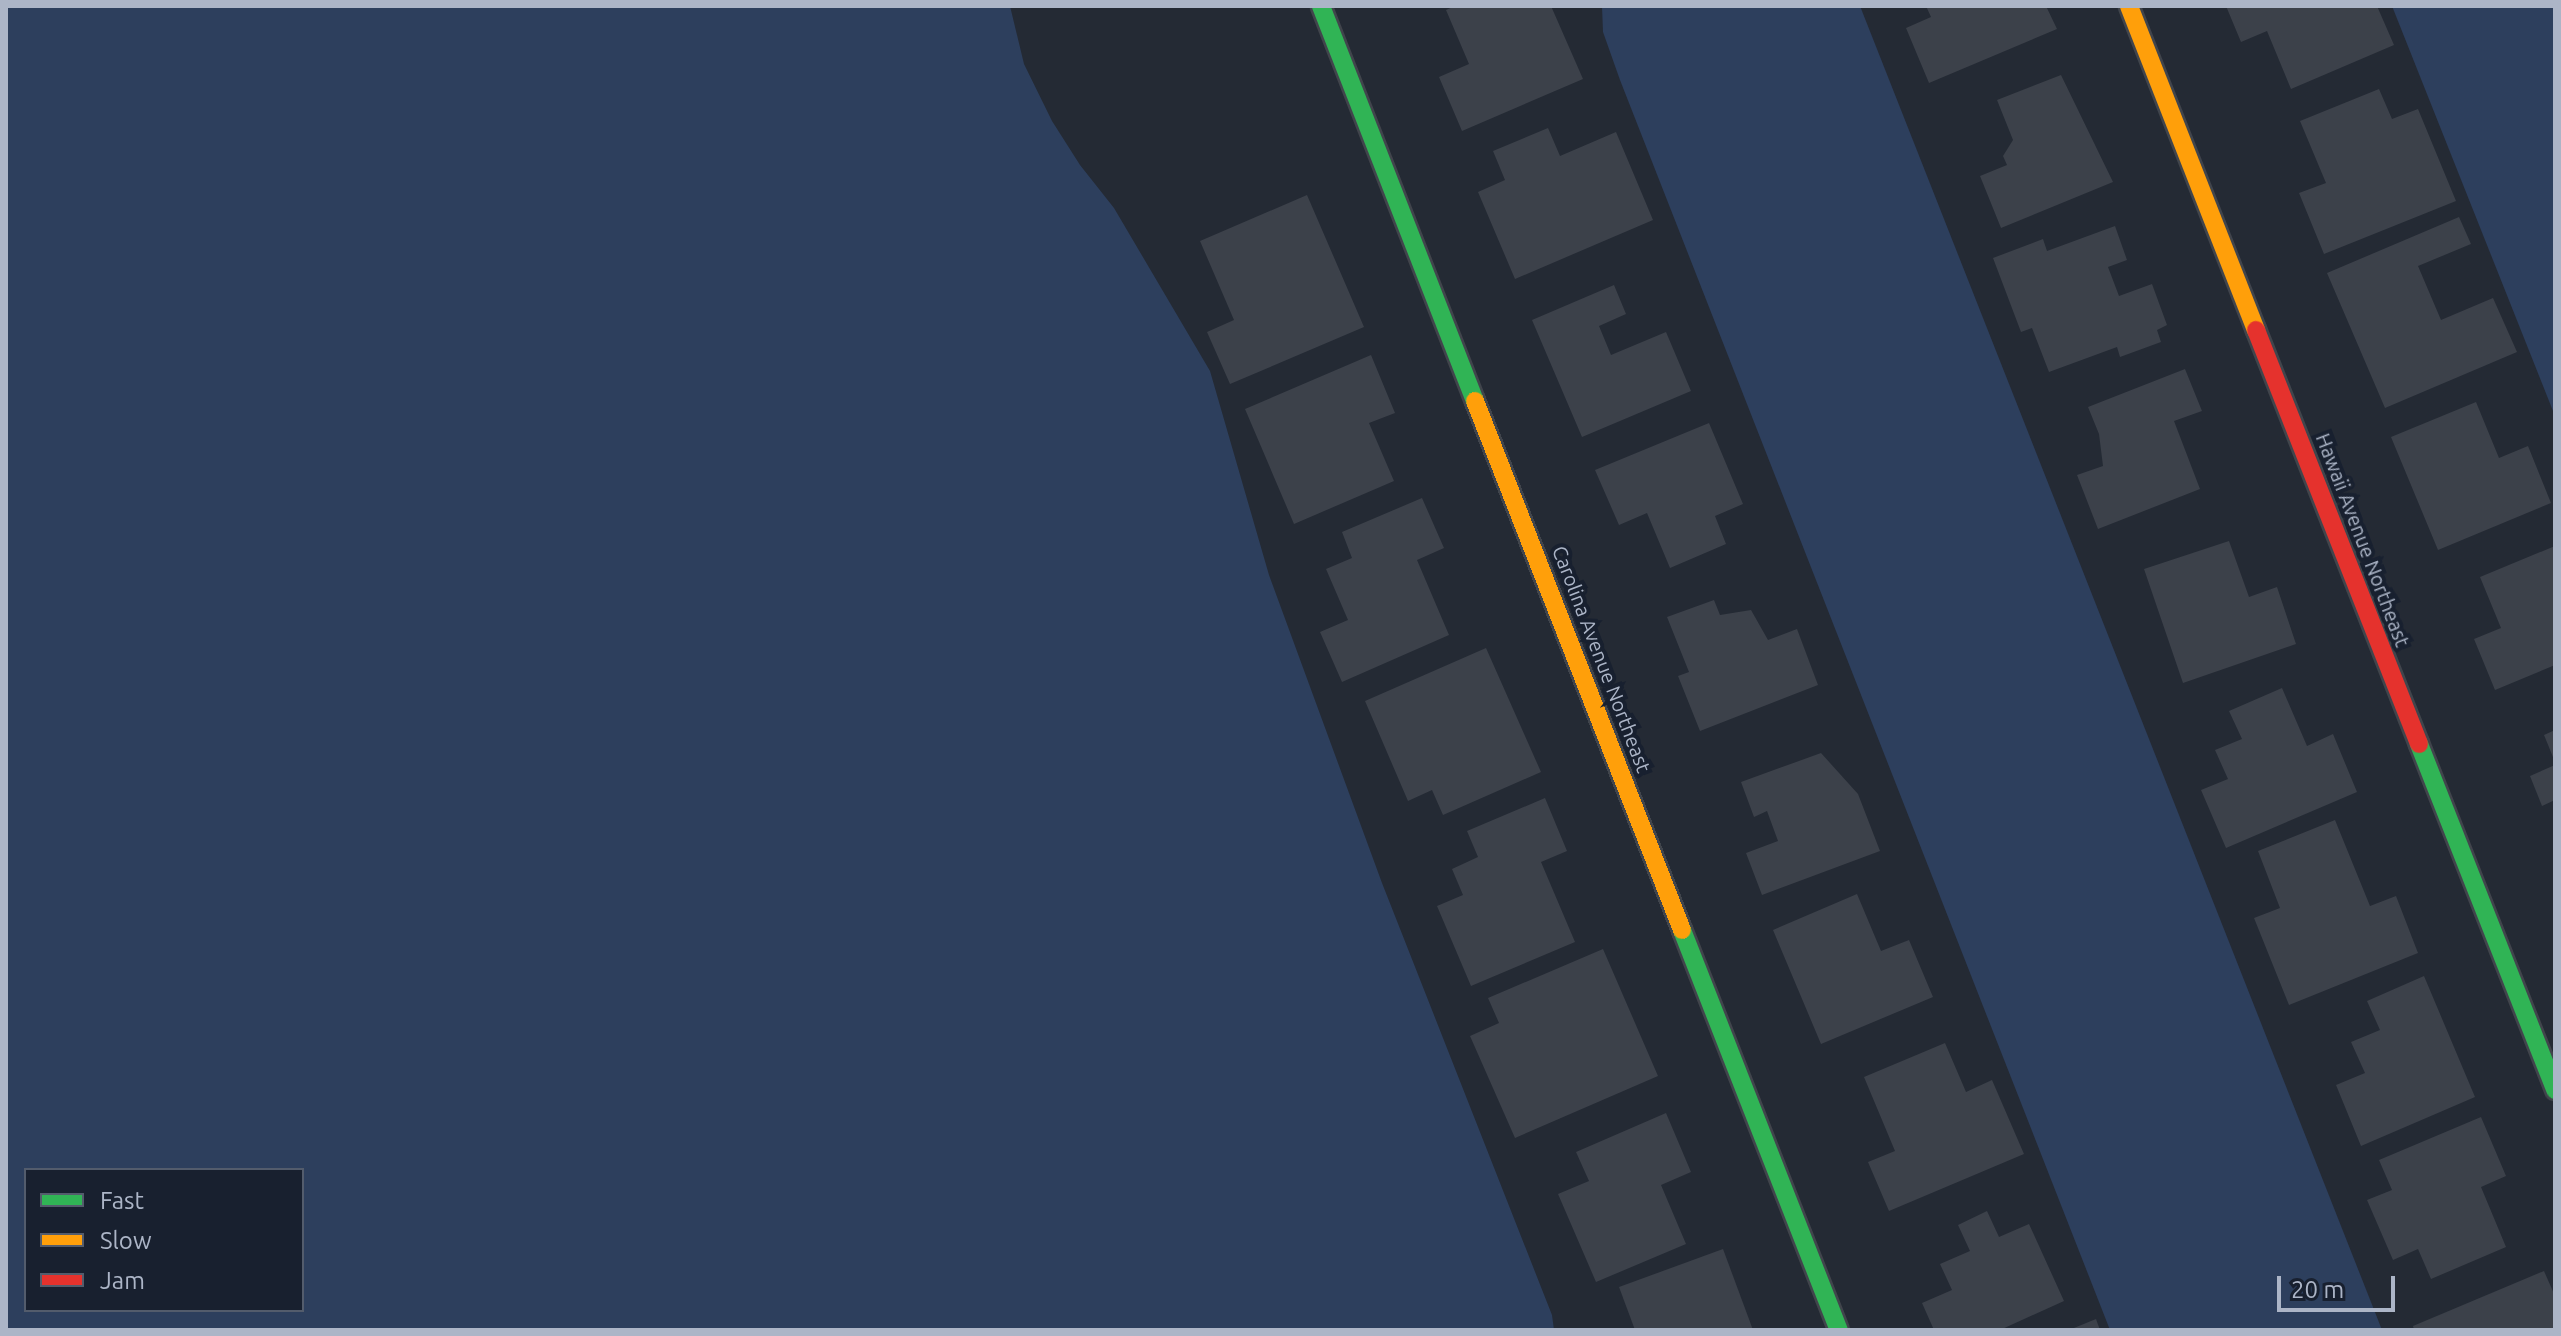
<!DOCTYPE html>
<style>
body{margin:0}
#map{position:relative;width:2561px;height:1336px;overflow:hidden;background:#242a34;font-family:Ubuntu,sans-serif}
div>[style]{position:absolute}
.water>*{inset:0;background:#2d3f5d}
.building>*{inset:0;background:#3c414a}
.roads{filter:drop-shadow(2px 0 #41454c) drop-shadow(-2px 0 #41454c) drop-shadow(0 2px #41454c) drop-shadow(0 -2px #41454c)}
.fast>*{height:18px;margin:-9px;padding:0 9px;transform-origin:9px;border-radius:9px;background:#30b455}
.slow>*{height:18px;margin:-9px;padding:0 9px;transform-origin:9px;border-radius:9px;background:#ff9f0a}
.jam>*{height:18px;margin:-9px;padding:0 9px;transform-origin:9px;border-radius:9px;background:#e5322d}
span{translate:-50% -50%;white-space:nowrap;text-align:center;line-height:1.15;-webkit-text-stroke:8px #18202f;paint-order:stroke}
.street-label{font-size:20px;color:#acb5c7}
.frame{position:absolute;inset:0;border:8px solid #acb5c7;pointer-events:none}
.legend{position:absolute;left:24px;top:1168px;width:280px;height:144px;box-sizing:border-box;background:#18202f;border:2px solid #535c6c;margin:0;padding:10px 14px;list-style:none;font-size:24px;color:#acb5c7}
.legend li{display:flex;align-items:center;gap:16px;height:40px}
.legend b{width:40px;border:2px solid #535c6c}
.scale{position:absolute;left:2277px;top:1276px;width:118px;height:36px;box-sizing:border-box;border:4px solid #acb5c7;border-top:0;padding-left:10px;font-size:24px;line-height:28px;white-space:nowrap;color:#acb5c7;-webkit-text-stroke:6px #18202f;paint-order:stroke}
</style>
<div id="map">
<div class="water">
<i style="clip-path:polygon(evenodd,6px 6px,1010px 6px,1024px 64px,1052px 121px,1080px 165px,1114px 208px,1210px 371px,1269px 575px,1382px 883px,1552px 1315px,1554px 1330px,6px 1330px,6px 6px,26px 1170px,302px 1170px,302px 1310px,26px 1310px,26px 1170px)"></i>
<i style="clip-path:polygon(1602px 6px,1860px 6px,2382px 1330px,2110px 1330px,1620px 80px,1603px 32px)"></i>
<i style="clip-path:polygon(2392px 6px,2555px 6px,2555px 416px)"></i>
</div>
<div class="building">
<i style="clip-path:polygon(1455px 6px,1551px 6px,1583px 79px,1462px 131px,1439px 77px,1469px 64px,1446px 10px)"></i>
<i style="clip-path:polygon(1926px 6px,2046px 6px,2057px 29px,1929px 83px,1906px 28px,1931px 17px)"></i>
<i style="clip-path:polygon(2226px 6px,2377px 6px,2394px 45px,2291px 89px,2267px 31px,2241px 42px)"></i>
<i style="clip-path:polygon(2061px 75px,2113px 182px,2001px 228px,1980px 176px,2007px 165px,2003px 156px,2013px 140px,1997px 100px)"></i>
<i style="clip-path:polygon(2379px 89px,2392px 119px,2418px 109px,2456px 201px,2324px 254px,2299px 193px,2326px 183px,2300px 121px)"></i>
<i style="clip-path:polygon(1548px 128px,1560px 156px,1616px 132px,1653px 220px,1515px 279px,1478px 192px,1505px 180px,1493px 151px)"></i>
<i style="clip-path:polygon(1307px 195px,1364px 327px,1230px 384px,1207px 332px,1234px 320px,1200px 241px)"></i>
<i style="clip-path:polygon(2459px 217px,2471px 244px,2418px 266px,2441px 320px,2493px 298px,2517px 352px,2385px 408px,2327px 273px)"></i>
<i style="clip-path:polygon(2115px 226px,2127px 260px,2108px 267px,2119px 296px,2152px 284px,2167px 325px,2157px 330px,2161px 342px,2120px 357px,2117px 347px,2049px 372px,2032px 328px,2021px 332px,1993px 258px,2043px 239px,2047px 251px)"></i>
<i style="clip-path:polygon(1614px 285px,1626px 314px,1599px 326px,1611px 355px,1666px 332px,1691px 391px,1582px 437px,1532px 320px)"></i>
<i style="clip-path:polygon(1371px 355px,1395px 413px,1369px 423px,1394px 481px,1294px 524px,1245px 409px)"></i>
<i style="clip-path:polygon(2185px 369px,2202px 411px,2174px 421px,2200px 489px,2098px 529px,2077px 475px,2103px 466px,2099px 434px,2088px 407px)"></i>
<i style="clip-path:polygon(2476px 402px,2499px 458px,2528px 446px,2551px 503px,2438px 550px,2391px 437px)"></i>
<i style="clip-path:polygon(1709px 423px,1743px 504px,1715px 516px,1726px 544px,1670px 568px,1647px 513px,1619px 525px,1595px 470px)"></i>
<i style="clip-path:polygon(1422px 498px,1444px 548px,1417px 560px,1449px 635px,1342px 682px,1320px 632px,1348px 620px,1326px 569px,1352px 558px,1342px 532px)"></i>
<i style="clip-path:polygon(2229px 541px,2249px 597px,2277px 587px,2296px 644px,2183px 683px,2144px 569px)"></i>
<i style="clip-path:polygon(2555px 546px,2555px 665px,2495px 690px,2474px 639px,2501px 628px,2480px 577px)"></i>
<i style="clip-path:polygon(1714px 600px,1720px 615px,1751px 610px,1768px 640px,1797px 629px,1818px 685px,1700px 731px,1678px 676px,1689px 672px,1667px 617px)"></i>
<i style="clip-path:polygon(1486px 648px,1541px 772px,1443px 815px,1432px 790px,1408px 801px,1365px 701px)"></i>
<i style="clip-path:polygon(2282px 688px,2307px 746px,2333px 734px,2357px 792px,2226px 848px,2201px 790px,2228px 779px,2215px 750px,2242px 739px,2229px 711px)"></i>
<i style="clip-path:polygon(2555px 730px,2555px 762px,2544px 735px)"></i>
<i style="clip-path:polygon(1821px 753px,1858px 794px,1880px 851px,1762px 895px,1746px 853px,1778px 841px,1767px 811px,1754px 817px,1741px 782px)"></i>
<i style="clip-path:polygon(2555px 765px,2555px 800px,2542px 806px,2530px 776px)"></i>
<i style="clip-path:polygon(1545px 798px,1567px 851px,1541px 862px,1575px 942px,1471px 986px,1437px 906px,1463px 895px,1452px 869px,1478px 857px,1467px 831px)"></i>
<i style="clip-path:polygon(2335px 820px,2370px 906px,2396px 896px,2418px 953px,2289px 1005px,2254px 918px,2280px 908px,2258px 851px)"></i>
<i style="clip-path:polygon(1857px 894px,1881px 951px,1909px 940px,1933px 997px,1821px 1044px,1773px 930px)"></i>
<i style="clip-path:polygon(1603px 949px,1658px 1076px,1515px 1138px,1470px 1036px,1499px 1023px,1488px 998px)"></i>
<i style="clip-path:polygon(2424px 976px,2475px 1097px,2361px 1146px,2336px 1085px,2365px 1073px,2351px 1042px,2380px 1030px,2367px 1001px)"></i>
<i style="clip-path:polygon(1945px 1043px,1966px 1092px,1992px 1080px,2024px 1154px,1889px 1211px,1868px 1162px,1895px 1151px,1864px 1077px)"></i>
<i style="clip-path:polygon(1666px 1113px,1691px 1172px,1661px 1185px,1686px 1244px,1596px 1282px,1558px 1194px,1589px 1181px,1576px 1152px)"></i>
<i style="clip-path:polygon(2481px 1117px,2506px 1176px,2481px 1187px,2506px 1247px,2431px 1279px,2418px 1249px,2393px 1260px,2367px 1200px,2392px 1190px,2379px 1160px)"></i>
<i style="clip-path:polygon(1987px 1211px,1999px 1237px,2029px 1224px,2064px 1301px,2000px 1330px,1934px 1330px,1922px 1303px,1952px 1290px,1940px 1264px,1970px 1251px,1958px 1225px)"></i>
<i style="clip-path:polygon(1723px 1249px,1753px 1330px,1635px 1330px,1619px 1287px)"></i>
<i style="clip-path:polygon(2544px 1271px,2555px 1296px,2555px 1330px,2414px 1330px,2413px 1326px)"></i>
<i style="clip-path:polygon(2096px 1319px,2100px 1330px,2069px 1330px)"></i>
</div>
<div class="roads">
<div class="fast">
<i style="left:1321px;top:6px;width:424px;rotate:68.7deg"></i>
<i style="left:2419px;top:744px;width:372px;rotate:68.5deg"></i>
<i style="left:1682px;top:930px;width:430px;rotate:68.6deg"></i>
</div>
<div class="slow">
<i style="left:2129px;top:6px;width:348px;rotate:68.6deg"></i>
<i style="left:1475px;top:401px;width:568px;rotate:68.63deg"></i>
</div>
<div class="jam">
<i style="left:2256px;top:330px;width:445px;rotate:68.5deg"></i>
</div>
</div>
<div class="street-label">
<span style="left:2363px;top:540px;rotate:69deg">Hawaii Avenue Northeast</span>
<span style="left:1602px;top:659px;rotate:69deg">Carolina Avenue Northeast</span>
</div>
<div class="frame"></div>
<ul class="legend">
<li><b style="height:10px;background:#30b455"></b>Fast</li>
<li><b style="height:10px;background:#ff9f0a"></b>Slow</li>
<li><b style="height:10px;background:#e5322d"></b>Jam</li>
</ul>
<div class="scale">20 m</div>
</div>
